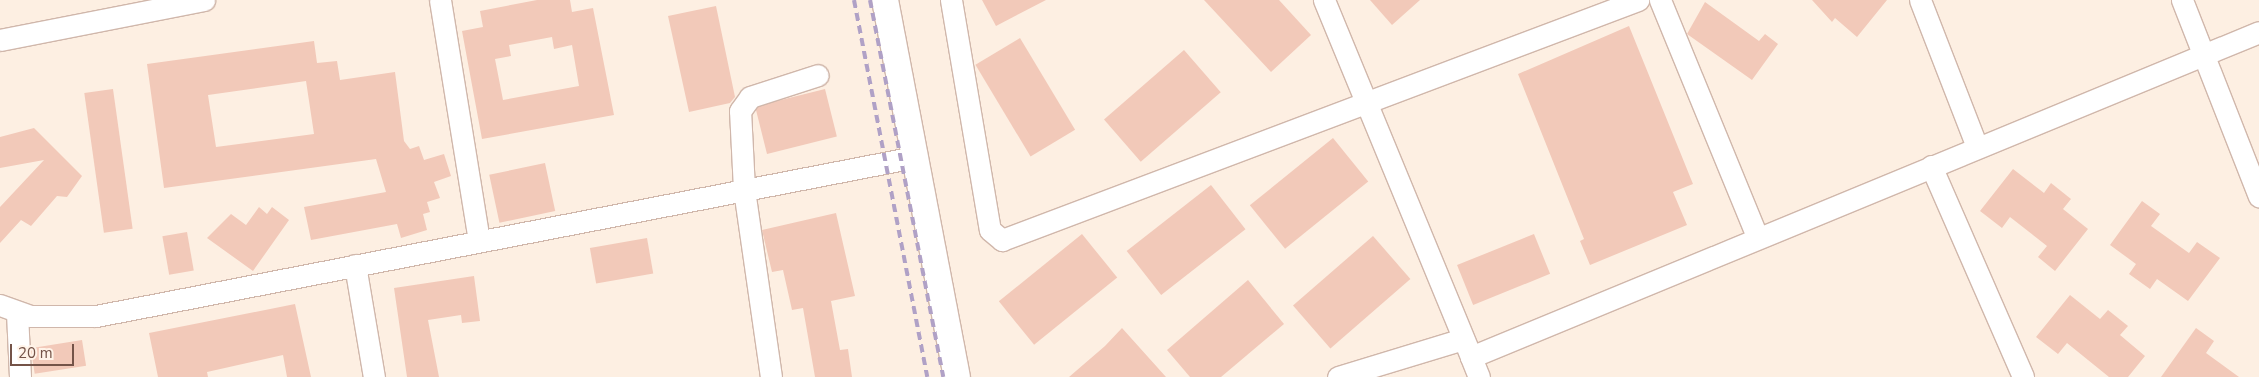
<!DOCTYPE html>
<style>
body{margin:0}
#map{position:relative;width:2259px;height:377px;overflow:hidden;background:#fdefe2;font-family:"Nunito Sans",sans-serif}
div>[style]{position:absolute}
.building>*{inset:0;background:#f2c9b9;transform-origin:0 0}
.roads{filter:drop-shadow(1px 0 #d0b7ab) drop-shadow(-1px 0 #d0b7ab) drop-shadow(0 1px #d0b7ab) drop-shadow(0 -1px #d0b7ab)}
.minor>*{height:21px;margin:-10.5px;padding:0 10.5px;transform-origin:10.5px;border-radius:10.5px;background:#fff}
.tertiary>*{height:26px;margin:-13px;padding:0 13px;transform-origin:13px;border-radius:13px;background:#fff}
.rail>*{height:4px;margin-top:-2px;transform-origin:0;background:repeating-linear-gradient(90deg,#b0a1c6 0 8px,transparent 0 13px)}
span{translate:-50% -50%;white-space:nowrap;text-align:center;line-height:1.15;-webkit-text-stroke:5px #fff3e8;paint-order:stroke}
.scale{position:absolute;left:10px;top:344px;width:64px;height:22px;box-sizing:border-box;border:2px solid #745348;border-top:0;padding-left:6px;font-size:15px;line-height:18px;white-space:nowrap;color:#745348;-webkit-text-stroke:4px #fff3e8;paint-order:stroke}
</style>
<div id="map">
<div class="building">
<i style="clip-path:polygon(evenodd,537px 0,570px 0,572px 12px,593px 8px,614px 115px,482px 139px,462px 31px,483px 27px,480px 11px,537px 0,552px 37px,554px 49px,572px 45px,579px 86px,503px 100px,495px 59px,511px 56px,509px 45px,552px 37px)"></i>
<i style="clip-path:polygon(982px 0,1046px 0,996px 26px)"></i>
<i style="clip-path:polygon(1204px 0,1279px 0,1311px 35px,1271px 72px)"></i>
<i style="clip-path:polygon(1370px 0,1420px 0,1392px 25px)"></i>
<i style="clip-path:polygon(1812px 0,1887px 0,1857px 37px,1835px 18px,1832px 22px)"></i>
<i style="clip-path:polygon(1705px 2px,1759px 41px,1765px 34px,1778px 44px,1752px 80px,1687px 34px)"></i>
<i style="clip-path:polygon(716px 6px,735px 97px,730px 103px,689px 112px,668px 16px)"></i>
<i style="clip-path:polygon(1629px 26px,1693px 184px,1673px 192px,1687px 225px,1590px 265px,1580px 241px,1584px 239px,1518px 74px)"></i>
<i style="left:1020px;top:38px;width:107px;height:52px;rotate:59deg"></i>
<i style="clip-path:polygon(evenodd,314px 41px,317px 63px,337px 61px,340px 80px,395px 72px,404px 141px,410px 149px,419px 146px,424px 160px,444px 154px,451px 176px,434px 182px,440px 198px,427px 202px,430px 212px,423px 214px,427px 230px,401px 238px,397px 224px,311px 240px,304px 207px,386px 192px,376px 159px,164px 188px,147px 64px,314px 41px,306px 81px,314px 134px,216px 147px,208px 95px,306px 81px)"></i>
<i style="left:1184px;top:50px;width:56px;height:106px;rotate:49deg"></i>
<i style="left:113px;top:89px;width:141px;height:29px;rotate:82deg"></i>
<i style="left:825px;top:89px;width:49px;height:72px;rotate:76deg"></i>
<i style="clip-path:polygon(34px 128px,82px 176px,67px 197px,57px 196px,31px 226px,21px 220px,0 243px,0 207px,44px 160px,0 168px,0 137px)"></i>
<i style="left:1333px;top:138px;width:56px;height:107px;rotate:51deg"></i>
<i style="left:545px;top:163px;width:49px;height:57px;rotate:78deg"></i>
<i style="clip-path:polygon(2013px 169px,2044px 193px,2051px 183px,2071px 199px,2063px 209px,2088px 229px,2055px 271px,2038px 257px,2047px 246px,2010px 217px,2002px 228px,1980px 211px)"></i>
<i style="left:1211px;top:185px;width:56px;height:107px;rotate:52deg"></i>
<i style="clip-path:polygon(2142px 201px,2160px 214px,2151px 226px,2189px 253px,2197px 242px,2220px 258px,2188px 301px,2157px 279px,2150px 289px,2129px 274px,2136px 264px,2110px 245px)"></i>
<i style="clip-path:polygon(259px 207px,267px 214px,272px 207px,289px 220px,253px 271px,207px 238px,231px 214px,246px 225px)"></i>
<i style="clip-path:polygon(836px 213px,855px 296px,831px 301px,840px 350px,848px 349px,852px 377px,815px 377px,803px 308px,792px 310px,783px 270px,772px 272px,762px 230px)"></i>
<i style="left:187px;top:232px;width:39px;height:25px;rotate:80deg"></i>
<i style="left:1082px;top:234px;width:56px;height:107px;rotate:51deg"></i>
<i style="left:1534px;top:234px;width:43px;height:83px;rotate:68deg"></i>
<i style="left:1373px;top:236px;width:57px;height:106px;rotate:49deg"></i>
<i style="left:647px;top:238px;width:36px;height:58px;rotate:80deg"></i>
<i style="clip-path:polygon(474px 276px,480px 321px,462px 323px,461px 315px,428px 320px,439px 377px,407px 377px,394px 288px)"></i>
<i style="clip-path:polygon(1248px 280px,1284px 324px,1221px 377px,1190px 377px,1167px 350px)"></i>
<i style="clip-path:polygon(2070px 295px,2100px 319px,2108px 310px,2128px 326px,2120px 335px,2145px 356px,2128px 377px,2109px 377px,2067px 343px,2058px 354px,2036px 337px)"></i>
<i style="clip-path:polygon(295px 304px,311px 377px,287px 377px,283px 355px,207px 372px,208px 377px,158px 377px,149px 333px)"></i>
<i style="clip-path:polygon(1122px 328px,1166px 377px,1069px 377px,1105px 346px)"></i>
<i style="clip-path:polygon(2196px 328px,2214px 341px,2206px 353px,2239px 377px,2161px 377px)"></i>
<i style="left:82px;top:340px;width:26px;height:52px;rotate:81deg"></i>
</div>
<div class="roads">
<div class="minor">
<i style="left:440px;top:0;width:244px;rotate:80.8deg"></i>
<i style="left:951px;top:0;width:233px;rotate:80.4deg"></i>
<i style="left:990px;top:230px;width:16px;rotate:40deg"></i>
<i style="left:1002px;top:240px;width:680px;rotate:-20.67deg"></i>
<i style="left:1324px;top:0;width:386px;rotate:67.6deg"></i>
<i style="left:1660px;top:0;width:256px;rotate:67.7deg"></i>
<i style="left:1920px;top:0;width:158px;rotate:68.8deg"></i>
<i style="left:2182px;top:0;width:211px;rotate:68.6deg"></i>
<i style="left:0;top:40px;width:208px;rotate:-11.1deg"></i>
<i style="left:1931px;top:166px;width:230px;rotate:66.4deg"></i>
<i style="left:355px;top:265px;width:114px;rotate:80.4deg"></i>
<i style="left:0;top:305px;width:32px;rotate:20deg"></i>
<i style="left:30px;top:316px;width:66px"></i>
<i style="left:96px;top:316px;width:834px;rotate:-10.99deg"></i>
<i style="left:17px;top:313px;width:64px;rotate:87.3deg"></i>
<i style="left:771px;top:377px;width:190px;rotate:-98.2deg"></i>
<i style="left:744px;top:189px;width:78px;rotate:-92.9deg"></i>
<i style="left:740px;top:111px;width:17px;rotate:-54deg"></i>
<i style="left:750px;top:97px;width:71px;rotate:-17.9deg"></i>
<i style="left:1338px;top:377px;width:131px;rotate:-16.9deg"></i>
<i style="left:1479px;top:377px;width:22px;rotate:-112deg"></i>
<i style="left:1471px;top:357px;width:852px;rotate:-22.41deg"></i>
</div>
<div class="tertiary">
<i style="left:885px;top:0;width:384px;rotate:79.2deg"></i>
</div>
</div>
<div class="rail">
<i style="left:854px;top:0;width:384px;rotate:79deg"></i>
<i style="left:870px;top:0;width:384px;rotate:79deg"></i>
</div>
<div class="scale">20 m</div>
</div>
